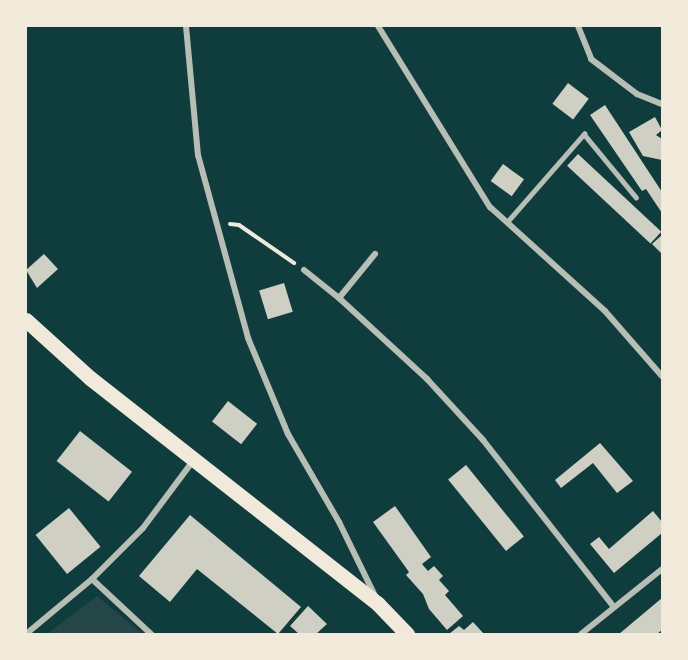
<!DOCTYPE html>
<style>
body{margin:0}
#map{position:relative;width:688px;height:660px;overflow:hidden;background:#0f3d3e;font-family:"PT Serif",serif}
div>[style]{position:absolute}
.green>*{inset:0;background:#244646}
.building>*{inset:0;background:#cfcfc3;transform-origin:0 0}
.path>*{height:4px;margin:-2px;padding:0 2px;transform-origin:2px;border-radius:2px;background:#f1e9da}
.service>*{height:4.5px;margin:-2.25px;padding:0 2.25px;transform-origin:2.25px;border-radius:2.25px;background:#b8beb3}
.minor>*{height:6px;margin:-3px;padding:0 3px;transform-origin:3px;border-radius:3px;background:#b8beb3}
.primary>*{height:15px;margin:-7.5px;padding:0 7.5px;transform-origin:7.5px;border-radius:7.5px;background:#f1e9da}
span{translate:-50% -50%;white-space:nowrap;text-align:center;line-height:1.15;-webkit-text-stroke:6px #f1e9da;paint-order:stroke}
.frame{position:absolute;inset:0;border:27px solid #f1e9da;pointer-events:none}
</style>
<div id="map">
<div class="green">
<i style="clip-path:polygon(97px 596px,143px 634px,50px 634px,50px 632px)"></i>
</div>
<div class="building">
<i style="left:568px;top:83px;width:26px;height:26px;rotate:37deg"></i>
<i style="clip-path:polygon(605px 105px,662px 192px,662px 213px,646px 189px,642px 191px,590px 115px)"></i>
<i style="clip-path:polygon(655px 117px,662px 130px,656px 135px,662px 139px,662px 160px,643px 156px,629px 132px)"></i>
<i style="left:578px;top:154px;width:114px;height:16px;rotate:43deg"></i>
<i style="left:503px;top:164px;width:26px;height:21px;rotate:36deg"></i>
<i style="clip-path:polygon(662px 235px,662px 254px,652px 244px)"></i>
<i style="clip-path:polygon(44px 254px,58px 269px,37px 288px,26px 270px)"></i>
<i style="left:284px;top:283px;width:30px;height:26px;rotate:73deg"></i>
<i style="left:228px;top:401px;width:37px;height:26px;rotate:38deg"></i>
<i style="left:80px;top:431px;width:66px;height:38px;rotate:38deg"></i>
<i style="clip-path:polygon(600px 443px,633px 481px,617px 493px,593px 463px,561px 488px,555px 480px)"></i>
<i style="left:466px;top:465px;width:92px;height:23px;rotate:51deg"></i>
<i style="clip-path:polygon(395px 506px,431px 557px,422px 564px,428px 571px,434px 566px,443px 576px,439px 580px,449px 591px,445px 595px,463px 616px,447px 630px,429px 609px,423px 594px,406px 575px,409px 572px,373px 522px)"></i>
<i style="left:69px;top:508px;width:50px;height:43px;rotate:51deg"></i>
<i style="clip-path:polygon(653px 511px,662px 522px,662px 533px,614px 573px,590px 544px,599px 537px,609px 549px)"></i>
<i style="clip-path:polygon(190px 515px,301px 607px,278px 634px,197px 569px,170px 602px,139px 576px)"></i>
<i style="clip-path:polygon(662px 598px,662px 630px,657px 634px,619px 634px)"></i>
<i style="clip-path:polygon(308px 606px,327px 624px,316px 634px,299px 634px,290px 626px)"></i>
<i style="clip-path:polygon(473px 622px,484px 634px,449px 634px,459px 626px,464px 630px)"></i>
</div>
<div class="path">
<i style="left:230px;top:224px;width:9px;rotate:6deg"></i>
<i style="left:239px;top:225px;width:67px;rotate:34.6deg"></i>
</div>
<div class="service">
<i style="left:508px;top:221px;width:116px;rotate:-48.9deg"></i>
<i style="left:584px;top:134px;width:82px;rotate:50.5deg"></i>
</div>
<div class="minor">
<i style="left:186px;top:26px;width:130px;rotate:84.7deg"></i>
<i style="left:198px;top:155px;width:190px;rotate:74.7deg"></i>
<i style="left:248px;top:338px;width:104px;rotate:67.4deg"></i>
<i style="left:288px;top:434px;width:102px;rotate:59.9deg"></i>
<i style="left:339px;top:522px;width:85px;rotate:64deg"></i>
<i style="left:378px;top:26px;width:213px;rotate:58.3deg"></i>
<i style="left:490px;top:207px;width:155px;rotate:42.1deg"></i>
<i style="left:605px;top:311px;width:86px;rotate:48.8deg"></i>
<i style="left:578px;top:26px;width:35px;rotate:68deg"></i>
<i style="left:591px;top:59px;width:58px;rotate:37.3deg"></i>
<i style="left:637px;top:94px;width:27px;rotate:22deg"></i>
<i style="left:304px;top:270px;width:45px;rotate:38.7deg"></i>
<i style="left:339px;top:298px;width:57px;rotate:-50.7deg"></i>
<i style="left:339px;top:298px;width:120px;rotate:42.6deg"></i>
<i style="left:427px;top:379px;width:83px;rotate:47.4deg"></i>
<i style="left:483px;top:440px;width:211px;rotate:51.9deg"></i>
<i style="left:92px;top:579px;width:81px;rotate:43deg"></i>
<i style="left:26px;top:634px;width:86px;rotate:-39.8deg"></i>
<i style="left:92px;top:579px;width:72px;rotate:-45deg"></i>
<i style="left:143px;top:528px;width:84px;rotate:-53.3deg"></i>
<i style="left:581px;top:634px;width:104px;rotate:-38.7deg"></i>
</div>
<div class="primary">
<i style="left:26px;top:320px;width:86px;rotate:42.2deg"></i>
<i style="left:90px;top:378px;width:366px;rotate:38.1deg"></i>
<i style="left:378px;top:604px;width:42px;rotate:46deg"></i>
</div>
<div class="frame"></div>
</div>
